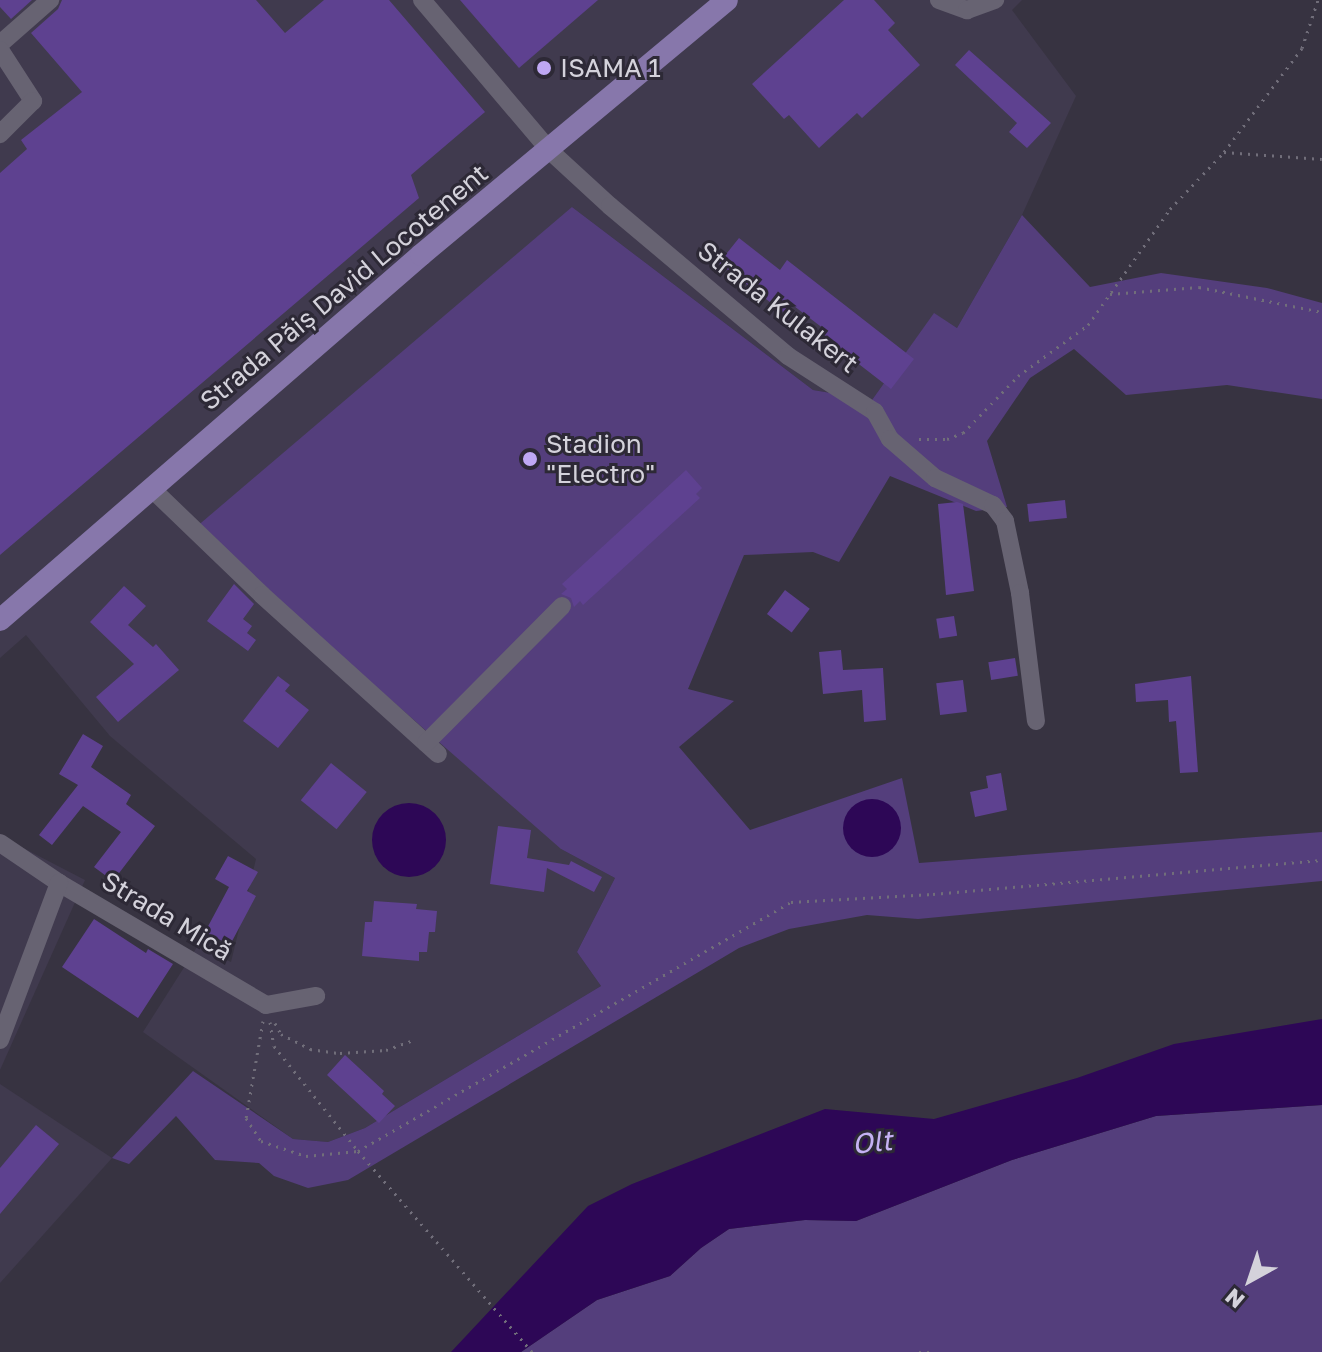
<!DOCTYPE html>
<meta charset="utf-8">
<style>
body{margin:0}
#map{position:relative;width:1322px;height:1352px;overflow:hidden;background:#373341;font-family:"Golos Text",sans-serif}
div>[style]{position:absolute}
.built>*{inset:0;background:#403a4e}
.green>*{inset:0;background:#543e7c}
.water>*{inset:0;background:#2d0756}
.round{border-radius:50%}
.building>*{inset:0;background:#5e4190;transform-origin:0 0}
.path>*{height:3px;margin-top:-1.5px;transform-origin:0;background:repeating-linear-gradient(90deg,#716e7a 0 2px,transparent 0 8px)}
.minor>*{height:18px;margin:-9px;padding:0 9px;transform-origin:9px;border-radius:9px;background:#676372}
.major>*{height:22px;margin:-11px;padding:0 11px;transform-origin:11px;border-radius:11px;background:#8777ab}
.dots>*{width:22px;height:22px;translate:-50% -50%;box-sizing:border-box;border:4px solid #2d2936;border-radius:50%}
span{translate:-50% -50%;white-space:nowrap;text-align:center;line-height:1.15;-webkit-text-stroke:6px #2d2936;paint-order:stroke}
.poi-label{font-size:26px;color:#d4d2db}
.left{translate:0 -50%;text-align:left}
.street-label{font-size:26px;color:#d4d2db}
.water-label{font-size:28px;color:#c5b1f3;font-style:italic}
.north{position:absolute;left:1210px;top:1240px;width:80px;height:80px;-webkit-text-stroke:6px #2d2936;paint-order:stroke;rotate:220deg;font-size:22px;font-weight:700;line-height:32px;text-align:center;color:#d4d2db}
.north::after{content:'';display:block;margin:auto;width:28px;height:36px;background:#d4d2db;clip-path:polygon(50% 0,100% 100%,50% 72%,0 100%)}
</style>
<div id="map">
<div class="built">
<i style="clip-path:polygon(0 0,1022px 0,1012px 10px,1076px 96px,1022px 215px,957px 328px,934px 314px,872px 400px,813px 390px,572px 207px,561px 849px,615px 878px,577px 952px,601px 986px,365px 1128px,328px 1142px,293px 1139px,143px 1032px,197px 947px,231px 962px,256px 859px,110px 736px,26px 635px,0 658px)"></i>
<i style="clip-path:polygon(0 836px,85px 880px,0 1070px)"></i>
<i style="clip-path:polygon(0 1084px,112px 1158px,0 1283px)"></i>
</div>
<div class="green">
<i style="clip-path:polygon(572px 207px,813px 390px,872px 400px,934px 313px,957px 328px,1022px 215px,1090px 287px,1161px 273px,1267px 288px,1322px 303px,1322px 399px,1227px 385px,1126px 395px,1074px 349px,1030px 378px,987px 441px,1007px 507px,976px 511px,890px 476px,839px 562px,813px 552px,744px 555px,688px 689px,734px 701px,679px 747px,750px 830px,902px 778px,919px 863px,1322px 832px,1322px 881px,918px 919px,867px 915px,789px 929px,739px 948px,348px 1180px,308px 1188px,274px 1176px,259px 1163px,215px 1160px,176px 1116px,129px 1164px,112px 1158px,193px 1071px,293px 1139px,328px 1142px,365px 1128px,601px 986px,577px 952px,615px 878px,561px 849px,195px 528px)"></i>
<i style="clip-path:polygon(1322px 1105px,1322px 1352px,521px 1352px,597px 1300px,670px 1276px,701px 1248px,729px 1229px,805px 1220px,856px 1221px,1012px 1160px,1156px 1116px)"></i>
</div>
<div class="water">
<i class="round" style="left:843px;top:799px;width:58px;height:58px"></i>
<i class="round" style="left:372px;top:803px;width:74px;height:74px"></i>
<i style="clip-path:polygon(1322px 1019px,1322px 1105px,1156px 1116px,1012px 1160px,856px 1221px,805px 1220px,729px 1229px,701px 1248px,670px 1276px,597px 1300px,521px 1352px,451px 1352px,588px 1206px,632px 1184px,825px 1109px,934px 1119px,1077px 1078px,1174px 1044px)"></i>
</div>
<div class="building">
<i style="clip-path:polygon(0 0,32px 0,11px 19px,0 7px)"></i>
<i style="clip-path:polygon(62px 0,256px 0,285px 33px,324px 0,389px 0,485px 112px,411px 175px,419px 198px,0 555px,0 173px,27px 149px,21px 140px,82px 92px,31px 33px,58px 9px)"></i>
<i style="clip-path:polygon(460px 0,598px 0,519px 68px)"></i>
<i style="clip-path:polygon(844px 0,874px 0,895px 23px,888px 30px,920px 65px,862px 118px,857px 113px,819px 148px,789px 115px,784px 119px,752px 84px)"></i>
<i style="clip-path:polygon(969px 50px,1051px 123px,1027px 148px,1009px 132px,1017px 123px,955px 65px)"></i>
<i style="clip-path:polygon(739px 238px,780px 270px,787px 260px,914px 359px,891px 389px,820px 334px,824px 329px,790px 303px,783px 312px,719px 263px)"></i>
<i style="clip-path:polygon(686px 470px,702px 488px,696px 494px,700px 498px,583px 605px,580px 601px,574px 607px,571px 598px,561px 594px,567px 589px,562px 584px)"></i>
<i style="left:1065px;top:500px;width:18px;height:38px;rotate:84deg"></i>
<i style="clip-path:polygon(957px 502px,963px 504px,974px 591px,946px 595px,938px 504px)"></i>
<i style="clip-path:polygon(234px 584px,254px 604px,243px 619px,252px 626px,247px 633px,256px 640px,248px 651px,207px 621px)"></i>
<i style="clip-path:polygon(124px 586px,146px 606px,128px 625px,153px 647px,156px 644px,179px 670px,118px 722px,96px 697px,134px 664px,90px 622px)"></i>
<i style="left:785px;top:590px;width:31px;height:30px;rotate:37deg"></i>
<i style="left:954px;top:616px;width:20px;height:18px;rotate:81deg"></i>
<i style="clip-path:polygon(841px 650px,843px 670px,883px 668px,886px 720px,864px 722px,862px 690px,823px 694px,819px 652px)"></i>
<i style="left:1015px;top:658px;width:18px;height:27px;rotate:81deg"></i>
<i style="clip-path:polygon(278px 676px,290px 685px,285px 691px,309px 710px,278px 748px,243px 721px)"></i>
<i style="clip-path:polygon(1191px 676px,1198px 772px,1180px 773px,1176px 721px,1169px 722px,1168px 700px,1136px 702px,1135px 684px)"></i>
<i style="left:963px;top:680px;width:32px;height:27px;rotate:83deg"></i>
<i style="clip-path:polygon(83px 734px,103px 746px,91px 767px,131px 795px,126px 804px,155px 826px,113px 881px,94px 867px,121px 832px,83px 806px,52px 845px,39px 835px,78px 785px,59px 774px)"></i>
<i style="left:331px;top:763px;width:46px;height:48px;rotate:39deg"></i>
<i style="clip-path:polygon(1001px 773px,1007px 810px,975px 817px,970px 792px,988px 788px,986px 776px)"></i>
<i style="clip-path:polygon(498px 826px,531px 830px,527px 858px,569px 865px,571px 861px,602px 877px,594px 892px,547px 868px,544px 892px,490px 884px)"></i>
<i style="clip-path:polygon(228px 856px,258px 872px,247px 891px,256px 896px,230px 945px,205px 932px,229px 887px,215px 879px)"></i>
<i style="clip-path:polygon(374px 901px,417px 904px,416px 909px,437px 911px,435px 932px,429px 932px,427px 952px,419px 952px,419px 961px,362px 956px,365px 922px,372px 922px)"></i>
<i style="clip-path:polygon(94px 919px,146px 953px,148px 949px,173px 964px,138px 1018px,62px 967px)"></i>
<i style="clip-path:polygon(345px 1055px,384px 1091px,382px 1094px,395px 1106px,379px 1123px,327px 1075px)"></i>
<i style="clip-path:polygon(36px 1125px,59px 1144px,0 1214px,0 1168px)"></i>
</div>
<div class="path">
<i style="left:1224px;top:152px;width:130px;rotate:-53.1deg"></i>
<i style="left:1302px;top:48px;width:51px;rotate:-71.6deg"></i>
<i style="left:1110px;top:294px;width:89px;rotate:-4.5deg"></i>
<i style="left:1199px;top:287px;width:126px;rotate:11.5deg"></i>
<i style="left:919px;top:439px;width:28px"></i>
<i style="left:947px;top:439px;width:17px;rotate:-21deg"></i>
<i style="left:963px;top:433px;width:79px;rotate:-46deg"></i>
<i style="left:1018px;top:376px;width:87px;rotate:-36.1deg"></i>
<i style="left:1088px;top:325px;width:142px;rotate:-54.7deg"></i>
<i style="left:1170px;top:209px;width:79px;rotate:-46.5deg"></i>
<i style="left:1224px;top:152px;width:98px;rotate:4.1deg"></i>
<i style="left:263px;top:1021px;width:98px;rotate:99.9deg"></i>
<i style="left:246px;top:1118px;width:27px;rotate:57deg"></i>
<i style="left:261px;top:1141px;width:47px;rotate:18.4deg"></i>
<i style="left:306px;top:1156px;width:52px;rotate:-5.5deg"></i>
<i style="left:358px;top:1151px;width:499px;rotate:-29.9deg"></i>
<i style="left:791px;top:902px;width:142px;rotate:-3.2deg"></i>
<i style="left:933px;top:894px;width:390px;rotate:-5deg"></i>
<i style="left:270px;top:1022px;width:24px;rotate:81deg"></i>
<i style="left:274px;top:1046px;width:134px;rotate:51.3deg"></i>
<i style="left:358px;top:1151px;width:266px;rotate:49.1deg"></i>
<i style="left:275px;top:1023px;width:13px;rotate:61deg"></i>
<i style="left:281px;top:1034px;width:33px;rotate:27deg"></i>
<i style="left:310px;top:1049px;width:30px;rotate:8deg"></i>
<i style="left:340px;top:1053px;width:46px;rotate:-3.7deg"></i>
<i style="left:386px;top:1050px;width:29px;rotate:-20deg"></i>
<i style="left:919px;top:1352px;width:12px"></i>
</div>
<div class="minor">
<i style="left:422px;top:0;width:197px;rotate:49.7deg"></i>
<i style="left:549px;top:150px;width:83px;rotate:42.6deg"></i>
<i style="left:610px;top:206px;width:233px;rotate:40.1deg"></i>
<i style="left:788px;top:356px;width:103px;rotate:32.8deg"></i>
<i style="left:875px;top:412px;width:31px;rotate:61deg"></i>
<i style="left:890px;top:439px;width:60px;rotate:40.9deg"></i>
<i style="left:935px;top:478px;width:64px;rotate:25deg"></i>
<i style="left:993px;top:505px;width:20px;rotate:53deg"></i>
<i style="left:1005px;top:521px;width:74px;rotate:78.2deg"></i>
<i style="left:1020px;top:593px;width:129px;rotate:82.9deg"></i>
<i style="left:939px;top:0;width:30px;rotate:20deg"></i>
<i style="left:967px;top:10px;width:30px;rotate:-20deg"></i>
<i style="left:0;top:44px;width:67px;rotate:-41.3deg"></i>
<i style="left:0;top:50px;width:61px;rotate:57.1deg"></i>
<i style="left:33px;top:101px;width:47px;rotate:135deg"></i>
<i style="left:151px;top:488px;width:154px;rotate:43.9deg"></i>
<i style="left:262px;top:595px;width:237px;rotate:42.1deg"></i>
<i style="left:426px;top:743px;width:193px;rotate:-45.2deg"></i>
<i style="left:0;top:843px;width:71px;rotate:34.1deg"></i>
<i style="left:59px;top:883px;width:240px;rotate:30.5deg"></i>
<i style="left:266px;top:1005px;width:51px;rotate:-10.2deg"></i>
<i style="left:0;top:1040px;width:168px;rotate:-69.4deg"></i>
</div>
<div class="major">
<i style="left:0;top:620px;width:557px;rotate:-40.92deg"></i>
<i style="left:421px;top:255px;width:398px;rotate:-39.8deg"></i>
</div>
<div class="dots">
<i style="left:544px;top:68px;background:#bfa8f4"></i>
<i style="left:530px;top:459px;background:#bfa8f4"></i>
</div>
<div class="poi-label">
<span class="left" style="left:560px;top:68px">ISAMA 1</span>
<span class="left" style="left:546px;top:459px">Stadion<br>"Electro"</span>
</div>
<div class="street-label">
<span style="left:344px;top:287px;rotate:-40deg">Strada Păiș David Locotenent</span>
<span style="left:778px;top:307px;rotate:38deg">Strada Kulakert</span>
<span style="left:167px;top:916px;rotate:31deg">Strada Mică</span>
</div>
<div class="water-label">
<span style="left:872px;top:1142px;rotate:-6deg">Olt</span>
</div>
<div class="north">N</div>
</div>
